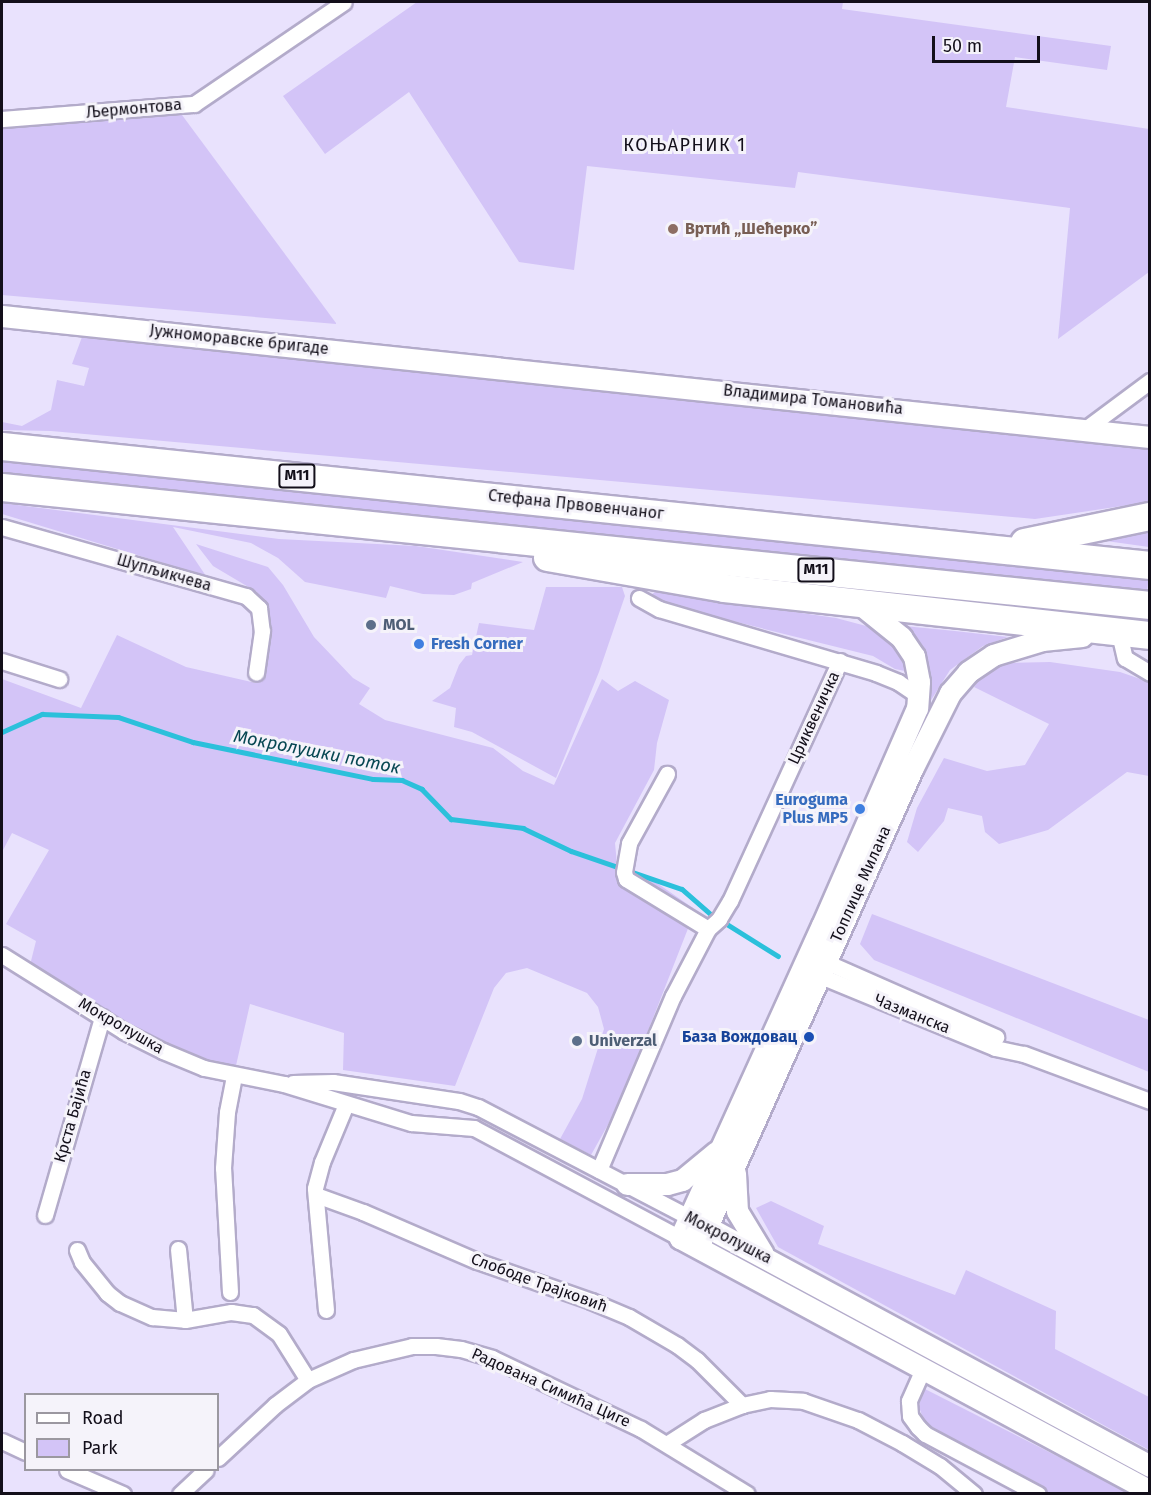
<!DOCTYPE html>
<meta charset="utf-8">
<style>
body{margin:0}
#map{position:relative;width:1151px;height:1495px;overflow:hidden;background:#e9e2fd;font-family:"Fira Sans",sans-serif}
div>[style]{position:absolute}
.green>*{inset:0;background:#d3c4f7;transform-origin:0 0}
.stream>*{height:4.5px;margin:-2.25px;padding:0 2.25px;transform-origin:2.25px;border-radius:2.25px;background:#2bc0db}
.roads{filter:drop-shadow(2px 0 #b3abca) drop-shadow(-2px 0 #b3abca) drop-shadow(0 2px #b3abca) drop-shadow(0 -2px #b3abca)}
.street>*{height:15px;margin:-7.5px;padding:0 7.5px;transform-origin:7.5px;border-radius:7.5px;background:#fff}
.secondary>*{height:21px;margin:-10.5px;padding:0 10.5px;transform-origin:10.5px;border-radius:10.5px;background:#fff}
.highway>*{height:27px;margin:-13.5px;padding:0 13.5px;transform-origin:13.5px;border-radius:13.5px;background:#fff}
.dots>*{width:16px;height:16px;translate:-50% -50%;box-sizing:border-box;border:3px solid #f5f3fa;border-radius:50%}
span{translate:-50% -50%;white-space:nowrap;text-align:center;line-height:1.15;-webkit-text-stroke:6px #f5f3fa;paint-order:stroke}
.shield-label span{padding:2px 4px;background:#f5f3fa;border:2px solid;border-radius:4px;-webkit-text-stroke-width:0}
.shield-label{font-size:15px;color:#130f1a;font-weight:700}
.street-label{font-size:16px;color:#130f1a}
.education-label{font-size:16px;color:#785e54;font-weight:700}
.left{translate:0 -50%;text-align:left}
.service-label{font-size:16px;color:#4e5e75;font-weight:700}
.shop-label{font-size:16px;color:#366cbe;font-weight:700}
.right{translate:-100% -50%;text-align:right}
.transit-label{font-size:16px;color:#164399;font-weight:700}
.neighbourhood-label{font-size:18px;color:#130f1a;letter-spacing:1.5px}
.water-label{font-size:18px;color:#074752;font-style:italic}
.frame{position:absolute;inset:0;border:3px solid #130f1a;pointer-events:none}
.legend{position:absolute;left:24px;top:1393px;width:195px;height:78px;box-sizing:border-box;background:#f5f3fa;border:2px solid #9b98a0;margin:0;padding:8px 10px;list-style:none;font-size:18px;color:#130f1a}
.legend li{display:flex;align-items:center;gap:12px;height:30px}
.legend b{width:30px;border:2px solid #9b98a0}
.scale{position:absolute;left:932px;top:36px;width:108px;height:27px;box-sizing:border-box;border:3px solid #130f1a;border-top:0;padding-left:8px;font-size:18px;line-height:21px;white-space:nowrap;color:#130f1a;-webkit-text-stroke:4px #f5f3fa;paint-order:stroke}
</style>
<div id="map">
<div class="green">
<i style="clip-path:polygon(417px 2px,843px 2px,842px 9px,1111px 46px,1107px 70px,1015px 57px,1006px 107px,1149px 129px,1149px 272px,1058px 339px,1070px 208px,798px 172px,795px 188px,587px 166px,574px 270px,519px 262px,409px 92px,325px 154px,283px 96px)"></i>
<i style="clip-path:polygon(182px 115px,336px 323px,336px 324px,2px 295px,2px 127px)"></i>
<i style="clip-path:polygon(82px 337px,1149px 446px,1149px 502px,1035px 519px,51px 431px,2px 430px,2px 422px,22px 426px,51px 410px,57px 380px,84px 386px,89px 368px,72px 364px)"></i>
<i style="left:2px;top:456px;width:1153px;height:20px;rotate:6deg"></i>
<i style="clip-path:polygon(2px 503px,279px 539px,416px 546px,523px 562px,472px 583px,471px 589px,454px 595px,423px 594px,390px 586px,386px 598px,305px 582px,278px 558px,251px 543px,173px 527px,206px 576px,2px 514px)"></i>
<i style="clip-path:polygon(1149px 524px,1149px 547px,1092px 539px)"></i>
<i style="clip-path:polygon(196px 544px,268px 567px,283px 585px,314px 637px,353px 678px,370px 688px,359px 704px,385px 720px,493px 748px,523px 771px,554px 785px,602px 679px,618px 691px,635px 681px,669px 700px,657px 743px,654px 770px,615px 843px,618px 875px,654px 881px,693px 908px,689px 926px,619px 1105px,591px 1155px,560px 1139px,582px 1099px,604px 1029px,598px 1007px,587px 993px,527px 968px,506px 973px,494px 988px,455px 1086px,343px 1070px,344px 1033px,250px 1004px,235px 1070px,190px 1056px,151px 1037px,30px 965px,36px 941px,6px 924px,49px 850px,12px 833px,2px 852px,2px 679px,81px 708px,117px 635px,186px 667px,256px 683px,265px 628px,257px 592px,213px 566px)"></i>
<i style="clip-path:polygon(546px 587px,622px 587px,625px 596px,599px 672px,556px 778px,472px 732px,454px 727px,456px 708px,432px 701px,450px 688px,459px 665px,466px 656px,472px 655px,479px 623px,534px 630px)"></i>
<i style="clip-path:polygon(655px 592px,836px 618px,870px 627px,885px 633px,908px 659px,910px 672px,895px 669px,873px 656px,652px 601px,651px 595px)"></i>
<i style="clip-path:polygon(904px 626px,955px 631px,1008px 637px,983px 646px,950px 670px,928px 705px,924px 657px,918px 643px)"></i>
<i style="clip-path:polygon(1050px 662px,1120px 672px,1149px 682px,1149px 776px,1127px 772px,1048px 830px,999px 844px,985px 832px,982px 816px,948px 808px,944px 821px,918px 852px,907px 842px,917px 808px,944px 758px,987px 771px,1025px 765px,1049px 724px,974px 687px,984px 674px,1002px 663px)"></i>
<i style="clip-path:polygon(872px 914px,1149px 1020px,1149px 1072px,874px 960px,860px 944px)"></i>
<i style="clip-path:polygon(771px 1201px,824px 1226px,818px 1244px,955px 1295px,966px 1270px,1056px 1311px,1055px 1349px,1149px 1397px,1149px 1450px,778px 1247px,756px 1208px)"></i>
<i style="clip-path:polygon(923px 1388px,1130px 1493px,1027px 1493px,924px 1421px,919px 1407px)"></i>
</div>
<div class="stream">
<i style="left:2px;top:732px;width:44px;rotate:-24.2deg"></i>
<i style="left:42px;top:714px;width:76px;rotate:2.3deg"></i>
<i style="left:118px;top:717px;width:79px;rotate:18.4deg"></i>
<i style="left:193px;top:742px;width:184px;rotate:11.6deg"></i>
<i style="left:373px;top:779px;width:29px;rotate:2deg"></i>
<i style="left:402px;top:780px;width:22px;rotate:24deg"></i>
<i style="left:422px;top:789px;width:42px;rotate:46deg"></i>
<i style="left:451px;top:819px;width:73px;rotate:7.1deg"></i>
<i style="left:523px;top:828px;width:53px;rotate:25.6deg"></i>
<i style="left:571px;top:851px;width:117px;rotate:18.9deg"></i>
<i style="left:682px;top:889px;width:37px;rotate:41deg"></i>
<i style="left:722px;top:921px;width:66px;rotate:32deg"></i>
</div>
<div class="roads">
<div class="street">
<i style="left:2px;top:119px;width:193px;rotate:-4.5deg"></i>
<i style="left:194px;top:104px;width:181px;rotate:-34.2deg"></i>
<i style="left:1084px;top:430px;width:82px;rotate:-36.6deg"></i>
<i style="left:2px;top:527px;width:254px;rotate:15.8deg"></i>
<i style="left:246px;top:596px;width:18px;rotate:43deg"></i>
<i style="left:259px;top:608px;width:23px;rotate:83deg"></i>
<i style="left:262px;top:631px;width:42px;rotate:98.1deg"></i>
<i style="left:639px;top:598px;width:23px;rotate:29deg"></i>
<i style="left:659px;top:609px;width:226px;rotate:16.4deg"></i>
<i style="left:876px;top:673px;width:24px;rotate:22deg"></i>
<i style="left:898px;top:682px;width:25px;rotate:34deg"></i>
<i style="left:1119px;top:633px;width:26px;rotate:77deg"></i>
<i style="left:1125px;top:658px;width:29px;rotate:31deg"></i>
<i style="left:2px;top:661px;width:60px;rotate:17.5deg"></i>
<i style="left:708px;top:929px;width:15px;rotate:-42deg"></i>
<i style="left:719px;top:919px;width:21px;rotate:-59deg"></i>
<i style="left:730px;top:901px;width:264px;rotate:-65.4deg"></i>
<i style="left:2px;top:955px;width:143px;rotate:32.1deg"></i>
<i style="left:123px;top:1031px;width:45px;rotate:26.6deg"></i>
<i style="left:163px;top:1051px;width:44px;rotate:22.5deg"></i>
<i style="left:204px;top:1068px;width:82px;rotate:11.3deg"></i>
<i style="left:284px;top:1084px;width:133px;rotate:17.1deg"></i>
<i style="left:411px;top:1123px;width:63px;rotate:4.5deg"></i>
<i style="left:474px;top:1128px;width:234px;rotate:28.1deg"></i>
<i style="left:817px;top:958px;width:196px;rotate:23.8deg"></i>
<i style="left:811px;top:972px;width:199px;rotate:22.4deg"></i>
<i style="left:995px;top:1048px;width:30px;rotate:12deg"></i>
<i style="left:1024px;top:1054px;width:134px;rotate:20.5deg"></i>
<i style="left:293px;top:1083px;width:40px;rotate:-1.4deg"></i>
<i style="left:333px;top:1082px;width:127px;rotate:8.6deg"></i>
<i style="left:459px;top:1101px;width:20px;rotate:18deg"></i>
<i style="left:478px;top:1107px;width:239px;rotate:27.6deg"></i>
<i style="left:599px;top:1170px;width:189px;rotate:-67deg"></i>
<i style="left:673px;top:996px;width:76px;rotate:-62.4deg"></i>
<i style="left:708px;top:929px;width:96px;rotate:-148.6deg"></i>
<i style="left:626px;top:879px;width:7px;rotate:-106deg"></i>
<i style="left:624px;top:872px;width:29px;rotate:-80deg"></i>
<i style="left:629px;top:843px;width:79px;rotate:-61.2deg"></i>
<i style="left:316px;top:1195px;width:50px;rotate:19.9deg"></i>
<i style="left:363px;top:1212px;width:124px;rotate:23.3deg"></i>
<i style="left:477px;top:1261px;width:121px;rotate:19.3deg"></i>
<i style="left:591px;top:1301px;width:41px;rotate:22.8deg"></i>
<i style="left:629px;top:1317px;width:56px;rotate:30.3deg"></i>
<i style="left:677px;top:1345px;width:25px;rotate:37deg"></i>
<i style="left:697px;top:1360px;width:64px;rotate:45deg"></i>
<i style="left:45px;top:1215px;width:206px;rotate:-73.9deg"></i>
<i style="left:178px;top:1249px;width:71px;rotate:84.4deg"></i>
<i style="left:77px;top:1250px;width:13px;rotate:67deg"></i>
<i style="left:82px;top:1262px;width:40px;rotate:51deg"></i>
<i style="left:107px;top:1293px;width:16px;rotate:38deg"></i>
<i style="left:120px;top:1303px;width:35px;rotate:24deg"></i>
<i style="left:152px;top:1317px;width:33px;rotate:5deg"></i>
<i style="left:185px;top:1320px;width:47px;rotate:-9.9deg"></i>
<i style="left:231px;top:1312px;width:22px;rotate:8deg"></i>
<i style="left:253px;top:1315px;width:32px;rotate:36deg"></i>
<i style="left:279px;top:1334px;width:54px;rotate:57.8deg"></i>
<i style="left:230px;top:1292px;width:124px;rotate:-93.2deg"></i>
<i style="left:223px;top:1168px;width:56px;rotate:-85.9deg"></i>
<i style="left:227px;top:1112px;width:37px;rotate:-79deg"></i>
<i style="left:326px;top:1310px;width:122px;rotate:-95.2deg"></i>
<i style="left:315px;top:1188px;width:27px;rotate:-75deg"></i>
<i style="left:322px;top:1162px;width:63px;rotate:-67.5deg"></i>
<i style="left:923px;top:1369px;width:35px;rotate:114deg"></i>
<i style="left:909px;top:1401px;width:15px;rotate:86deg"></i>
<i style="left:910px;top:1416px;width:14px;rotate:54deg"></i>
<i style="left:918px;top:1427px;width:10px;rotate:45deg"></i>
<i style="left:925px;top:1434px;width:128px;rotate:28deg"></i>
<i style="left:2px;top:1441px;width:26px;rotate:25deg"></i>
<i style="left:668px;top:1443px;width:43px;rotate:-32.6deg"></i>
<i style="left:704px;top:1420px;width:41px;rotate:-21.5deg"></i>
<i style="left:742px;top:1405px;width:29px;rotate:-12deg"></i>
<i style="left:770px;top:1399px;width:33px;rotate:3deg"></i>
<i style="left:803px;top:1401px;width:58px;rotate:19.1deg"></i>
<i style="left:858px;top:1420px;width:50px;rotate:27.6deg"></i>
<i style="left:902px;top:1443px;width:44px;rotate:31.2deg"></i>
<i style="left:940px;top:1466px;width:44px;rotate:39.5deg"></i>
<i style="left:218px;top:1458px;width:78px;rotate:-42.9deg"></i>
<i style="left:275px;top:1405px;width:41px;rotate:-37.1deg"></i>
<i style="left:308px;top:1380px;width:49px;rotate:-24deg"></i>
<i style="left:353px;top:1360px;width:61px;rotate:-13.3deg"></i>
<i style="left:412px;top:1346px;width:24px"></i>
<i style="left:436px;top:1346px;width:25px;rotate:7deg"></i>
<i style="left:461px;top:1349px;width:32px;rotate:16deg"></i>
<i style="left:492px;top:1358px;width:165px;rotate:25.5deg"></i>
<i style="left:641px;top:1429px;width:124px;rotate:31.5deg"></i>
<i style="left:67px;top:1470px;width:61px;rotate:23.2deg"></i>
<i style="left:180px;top:1494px;width:35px;rotate:-43deg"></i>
</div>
<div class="secondary">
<i style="left:2px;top:316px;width:1154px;rotate:6.02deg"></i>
<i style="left:860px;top:604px;width:53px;rotate:38.8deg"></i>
<i style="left:901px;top:637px;width:23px;rotate:56deg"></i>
<i style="left:914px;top:656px;width:26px;rotate:79deg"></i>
<i style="left:919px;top:682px;width:26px;rotate:94deg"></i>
<i style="left:917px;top:708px;width:237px;rotate:113.6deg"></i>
<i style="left:822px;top:925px;width:344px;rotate:114.4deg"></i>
<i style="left:680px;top:1238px;width:534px;rotate:28.29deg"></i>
<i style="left:735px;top:1173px;width:38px;rotate:87deg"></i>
<i style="left:737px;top:1211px;width:50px;rotate:58.8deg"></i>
<i style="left:627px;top:1184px;width:40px"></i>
<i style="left:667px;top:1184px;width:16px;rotate:-15deg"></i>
<i style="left:682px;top:1180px;width:44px;rotate:-39.5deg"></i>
<i style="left:696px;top:1221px;width:516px;rotate:28.35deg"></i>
<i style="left:698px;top:1247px;width:524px;rotate:-65.88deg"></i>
<i style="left:912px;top:769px;width:85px;rotate:-63.4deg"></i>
<i style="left:950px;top:693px;width:28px;rotate:-49deg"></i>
<i style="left:968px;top:672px;width:30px;rotate:-34deg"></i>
<i style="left:993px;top:655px;width:51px;rotate:-17deg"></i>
<i style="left:1042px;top:640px;width:40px;rotate:-5.7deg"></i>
</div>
<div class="highway">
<i style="left:2px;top:446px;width:1154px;rotate:5.92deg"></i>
<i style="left:2px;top:487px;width:1154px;rotate:5.87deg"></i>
<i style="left:1024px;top:542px;width:129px;rotate:-11.7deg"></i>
<i style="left:547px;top:557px;width:180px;rotate:9.9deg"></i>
<i style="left:724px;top:588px;width:429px;rotate:6.3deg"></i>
</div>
</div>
<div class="dots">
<i style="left:673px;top:229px;background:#8d6e63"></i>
<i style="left:371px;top:625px;background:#5c6f8a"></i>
<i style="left:419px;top:644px;background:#3f7fe0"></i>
<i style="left:860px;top:809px;background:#3f7fe0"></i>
<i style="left:809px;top:1037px;background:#1a4fb4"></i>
<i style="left:577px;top:1041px;background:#5c6f8a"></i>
</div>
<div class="shield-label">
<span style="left:297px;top:476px">M11</span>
<span style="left:816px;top:570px">M11</span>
</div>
<div class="street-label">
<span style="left:134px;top:109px;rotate:-5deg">Љермонтова</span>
<span style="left:239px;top:340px;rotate:6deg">Јужноморавске бригаде</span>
<span style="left:813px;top:400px;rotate:6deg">Владимира Томановића</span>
<span style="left:576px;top:505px;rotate:6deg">Стефана Првовенчаног</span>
<span style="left:164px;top:573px;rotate:16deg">Шупљикчева</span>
<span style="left:814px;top:718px;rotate:-65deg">Цриквеничка</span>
<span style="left:861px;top:884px;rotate:-66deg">Топлице Милана</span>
<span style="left:912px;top:1014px;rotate:22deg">Чазманска</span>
<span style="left:121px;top:1026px;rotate:30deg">Мокролушка</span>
<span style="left:73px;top:1116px;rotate:-74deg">Крста Бајића</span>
<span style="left:728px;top:1238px;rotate:27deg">Мокролушка</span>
<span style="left:539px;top:1283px;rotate:20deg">Слободе Трајковић</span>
<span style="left:551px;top:1388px;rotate:24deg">Радована Симића Циге</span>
</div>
<div class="education-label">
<span class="left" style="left:685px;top:229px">Вртић „Шећерко”</span>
</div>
<div class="service-label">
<span class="left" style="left:383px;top:625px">MOL</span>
<span class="left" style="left:589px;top:1041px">Univerzal</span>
</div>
<div class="shop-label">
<span class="left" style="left:431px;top:644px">Fresh Corner</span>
<span class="right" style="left:848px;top:809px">Euroguma<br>Plus MP5</span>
</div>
<div class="transit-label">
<span class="right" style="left:797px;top:1037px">База Вождовац</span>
</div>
<div class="neighbourhood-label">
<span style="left:685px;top:145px">КОЊАРНИК 1</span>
</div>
<div class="water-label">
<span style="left:317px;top:752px;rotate:11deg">Мокролушки поток</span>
</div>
<div class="frame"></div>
<ul class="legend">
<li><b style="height:8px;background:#fff"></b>Road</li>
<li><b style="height:16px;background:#d3c4f7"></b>Park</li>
</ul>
<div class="scale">50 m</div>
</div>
